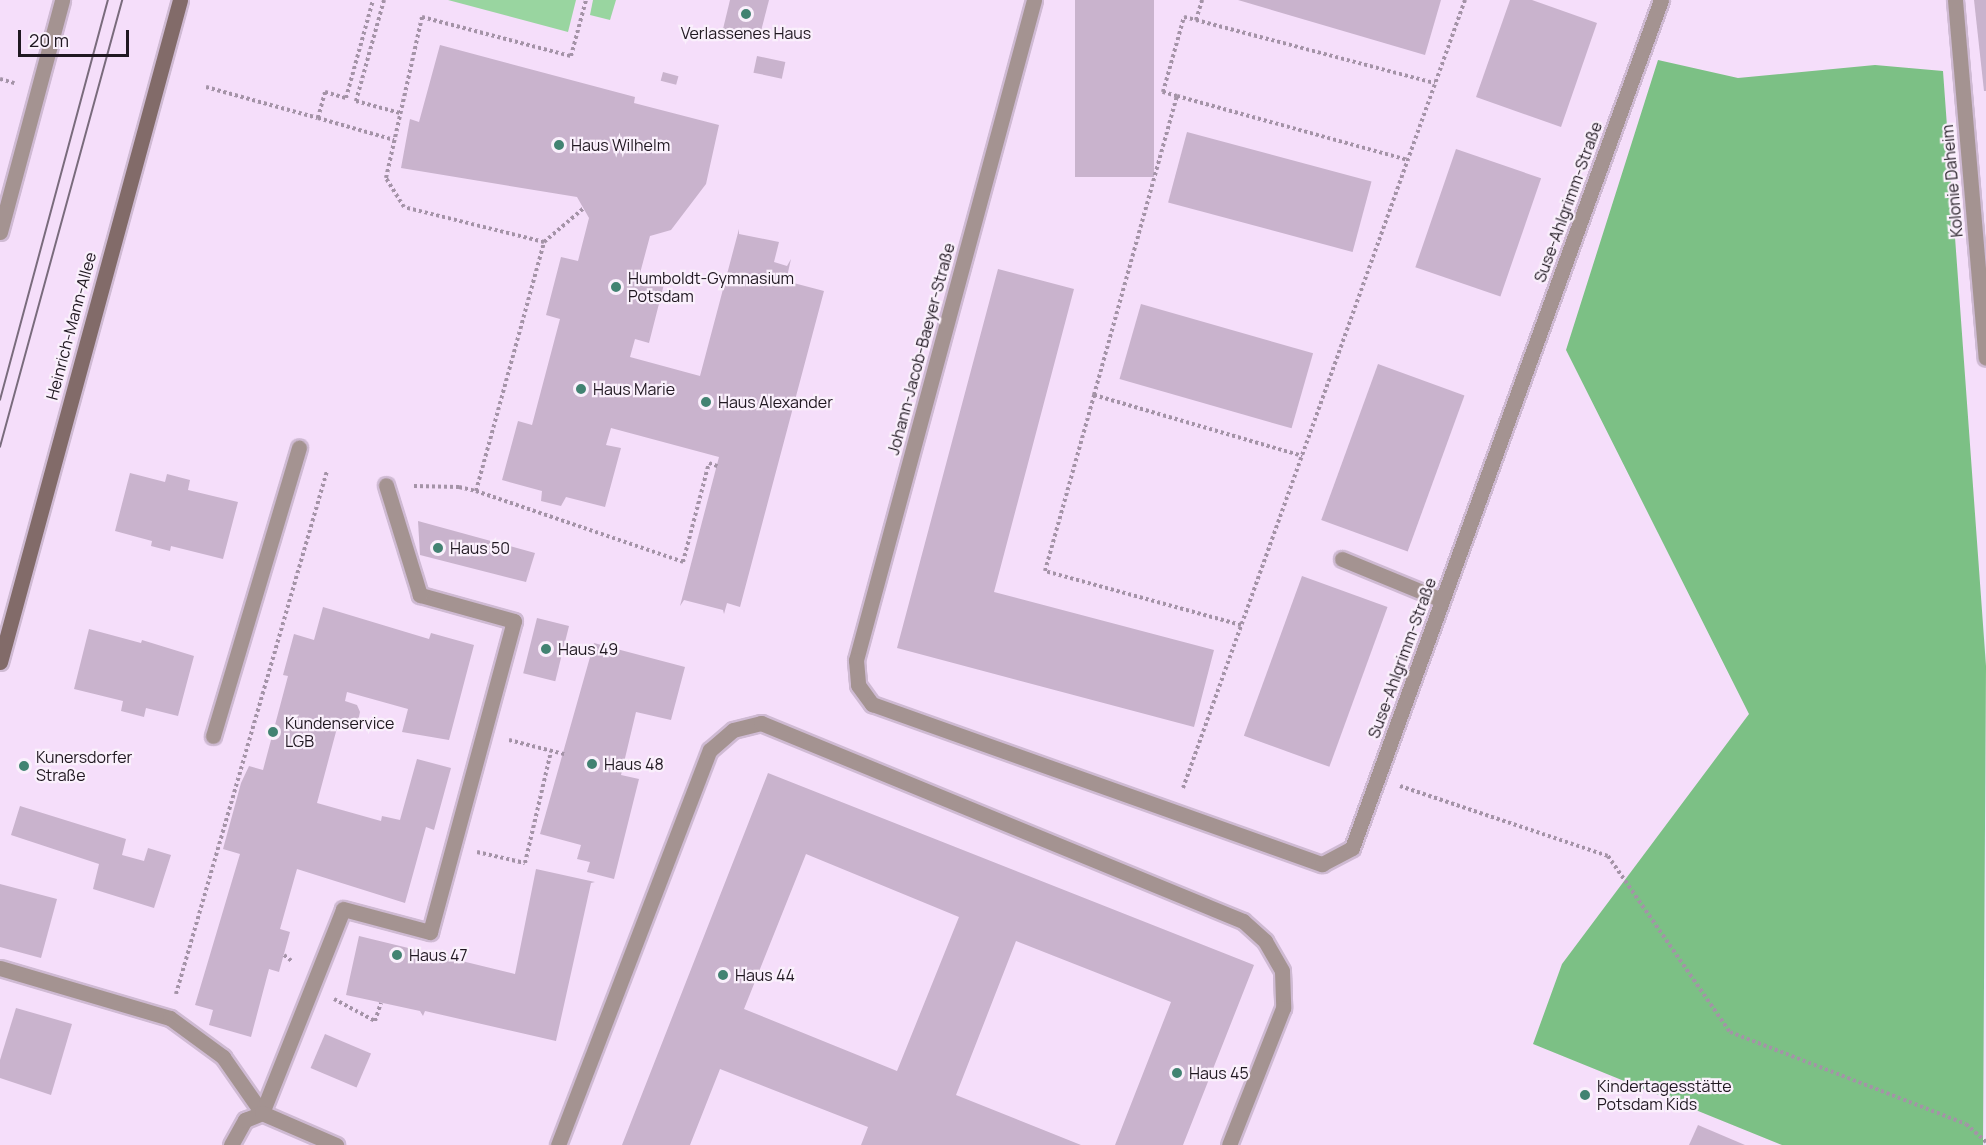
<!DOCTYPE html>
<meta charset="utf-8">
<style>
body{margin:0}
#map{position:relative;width:1986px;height:1145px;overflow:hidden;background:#f5defa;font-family:Manrope,sans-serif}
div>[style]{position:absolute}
.green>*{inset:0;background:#99d5a0}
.forest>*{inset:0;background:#7cc085}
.building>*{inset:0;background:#c9b3cd;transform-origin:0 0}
.path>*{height:4px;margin-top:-2px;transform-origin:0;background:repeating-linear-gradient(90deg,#a493a7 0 3px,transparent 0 6px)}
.roads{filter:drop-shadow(2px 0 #cfbad3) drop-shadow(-2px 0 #cfbad3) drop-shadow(0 2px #cfbad3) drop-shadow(0 -2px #cfbad3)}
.lane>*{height:15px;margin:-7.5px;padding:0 7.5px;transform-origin:7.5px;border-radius:7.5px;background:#a49391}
.street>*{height:15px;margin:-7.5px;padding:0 7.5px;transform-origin:7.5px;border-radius:7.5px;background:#a49391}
.secondary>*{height:15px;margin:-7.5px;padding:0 7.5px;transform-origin:7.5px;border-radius:7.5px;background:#826b69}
.tram>*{height:1.5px;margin:-0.75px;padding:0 0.75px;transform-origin:0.75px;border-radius:0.75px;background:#796b7c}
.dots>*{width:16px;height:16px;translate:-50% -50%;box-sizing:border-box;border:3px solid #faf0fc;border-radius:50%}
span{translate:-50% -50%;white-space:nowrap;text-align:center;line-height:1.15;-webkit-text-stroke:4.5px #faf0fc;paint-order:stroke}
.poi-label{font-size:16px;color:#201821}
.left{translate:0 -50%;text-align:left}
.street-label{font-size:16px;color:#201821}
.scale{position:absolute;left:18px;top:30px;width:111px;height:27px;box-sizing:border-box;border:3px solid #201821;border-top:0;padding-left:8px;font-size:18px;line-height:21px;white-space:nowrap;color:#201821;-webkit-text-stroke:4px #faf0fc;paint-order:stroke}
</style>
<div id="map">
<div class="green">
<i style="clip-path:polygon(448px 0,576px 0,568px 32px)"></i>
<i style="clip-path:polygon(593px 0,616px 0,610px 20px,590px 15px)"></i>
</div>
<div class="forest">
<i style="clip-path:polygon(1658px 60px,1738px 78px,1875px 65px,1943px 71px,1986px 666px,1983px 1145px,1782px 1145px,1533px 1044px,1562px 964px,1749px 714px,1566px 350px)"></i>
</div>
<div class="building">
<i style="clip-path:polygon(730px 0,769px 0,759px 39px,723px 29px)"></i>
<i style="left:1075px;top:0;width:79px;height:177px"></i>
<i style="clip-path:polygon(1238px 0,1441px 0,1425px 55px)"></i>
<i style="clip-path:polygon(1510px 0,1532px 0,1597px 23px,1561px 127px,1476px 97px)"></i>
<i style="clip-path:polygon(1974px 0,1986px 0,1986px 91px,1984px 91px)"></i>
<i style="clip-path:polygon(440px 45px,635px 97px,634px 103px,719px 125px,706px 184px,671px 230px,650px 236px,639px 277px,664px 284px,649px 343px,635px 339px,630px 357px,700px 376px,739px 229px,739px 234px,779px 242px,774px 262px,787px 266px,791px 259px,786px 281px,824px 291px,740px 607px,727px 603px,724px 614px,723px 610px,684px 600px,680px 606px,719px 457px,611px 428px,606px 445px,621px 448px,605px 507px,566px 497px,561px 506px,541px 501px,542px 491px,502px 480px,518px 421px,532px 425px,560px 319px,546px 315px,561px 257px,578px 261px,589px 218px,577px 197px,401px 168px,410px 119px,419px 122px)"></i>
<i style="left:757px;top:56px;width:29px;height:17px;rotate:12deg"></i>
<i style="left:663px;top:72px;width:16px;height:9px;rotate:15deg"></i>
<i style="left:1187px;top:132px;width:191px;height:73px;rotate:15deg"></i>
<i style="left:1456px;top:149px;width:90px;height:125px;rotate:19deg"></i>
<i style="clip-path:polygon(998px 269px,1074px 289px,994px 592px,1214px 650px,1194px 727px,897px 648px)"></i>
<i style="left:1141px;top:304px;width:179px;height:78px;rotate:16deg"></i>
<i style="left:1378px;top:364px;width:92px;height:166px;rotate:20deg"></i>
<i style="clip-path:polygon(130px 473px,165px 482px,167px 474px,190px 480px,188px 490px,238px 502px,223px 559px,171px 546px,170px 551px,151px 546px,152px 541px,115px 531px)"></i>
<i style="clip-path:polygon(418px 521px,535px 553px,526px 582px,420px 555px)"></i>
<i style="left:1302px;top:576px;width:91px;height:170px;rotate:20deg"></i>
<i style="clip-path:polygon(323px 607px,429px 639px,431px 633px,474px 645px,449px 740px,402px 732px,408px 709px,347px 692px,345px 701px,357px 705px,360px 712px,357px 726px,350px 730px,337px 728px,317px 803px,381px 821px,382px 816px,400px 820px,417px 759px,451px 768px,434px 830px,426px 827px,405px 903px,297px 869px,280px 929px,290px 932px,279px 972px,269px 969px,251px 1037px,209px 1025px,213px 1010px,195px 1005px,240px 854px,223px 849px,241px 783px,249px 766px,263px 770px,288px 676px,283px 675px,294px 634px,314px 640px)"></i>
<i style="left:537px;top:618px;width:33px;height:57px;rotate:14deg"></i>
<i style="clip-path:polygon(89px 629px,141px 643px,142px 640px,194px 656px,178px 716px,146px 708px,144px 717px,121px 711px,123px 701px,74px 689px)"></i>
<i style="clip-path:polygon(594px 643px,685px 667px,671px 720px,636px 712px,621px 775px,639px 779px,614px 879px,587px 872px,590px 862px,577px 859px,581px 845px,540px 834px)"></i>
<i style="clip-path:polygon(evenodd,768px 773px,1254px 965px,1183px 1145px,1115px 1145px,1171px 1002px,1016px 941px,956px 1095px,1081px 1145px,861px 1145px,868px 1127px,720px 1069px,690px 1145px,622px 1145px,768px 773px,806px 854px,959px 917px,897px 1071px,744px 1009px,806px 854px)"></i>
<i style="clip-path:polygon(20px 806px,126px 839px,122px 855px,144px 861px,148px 848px,171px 855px,154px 908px,93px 889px,99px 864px,11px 835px)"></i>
<i style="clip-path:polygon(536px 869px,595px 882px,591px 883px,556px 1041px,425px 1011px,423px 1016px,420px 1011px,346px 995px,359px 936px,515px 974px)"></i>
<i style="clip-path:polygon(0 884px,57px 899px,41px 958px,0 947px)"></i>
<i style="clip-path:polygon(16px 1008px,72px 1024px,51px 1095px,0 1078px,0 1060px)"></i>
<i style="left:325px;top:1034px;width:50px;height:37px;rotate:23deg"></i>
<i style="clip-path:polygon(1698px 1125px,1745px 1145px,1689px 1145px)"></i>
</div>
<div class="path">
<i style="left:384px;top:0;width:105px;rotate:105.5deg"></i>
<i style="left:356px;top:101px;width:46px;rotate:15.3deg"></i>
<i style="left:1196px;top:20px;width:247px;rotate:14.8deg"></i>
<i style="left:0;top:79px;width:15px;rotate:16deg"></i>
<i style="left:206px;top:87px;width:116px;rotate:15.5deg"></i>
<i style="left:318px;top:118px;width:27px;rotate:-75deg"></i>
<i style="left:325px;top:92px;width:22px;rotate:16deg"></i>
<i style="left:346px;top:98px;width:102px;rotate:-74.6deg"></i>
<i style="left:1177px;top:96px;width:240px;rotate:15.5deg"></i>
<i style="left:318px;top:118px;width:79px;rotate:16.1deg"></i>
<i style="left:544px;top:242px;width:144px;rotate:-166deg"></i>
<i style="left:404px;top:207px;width:34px;rotate:-122deg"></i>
<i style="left:386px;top:178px;width:165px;rotate:-77.4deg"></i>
<i style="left:422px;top:17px;width:154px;rotate:14.7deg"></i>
<i style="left:571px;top:56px;width:58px;rotate:-75deg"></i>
<i style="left:1094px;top:395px;width:310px;rotate:-74.5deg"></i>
<i style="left:1177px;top:96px;width:15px;rotate:-164deg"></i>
<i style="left:1163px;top:92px;width:78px;rotate:-74.4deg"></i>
<i style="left:1184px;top:17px;width:12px;rotate:14deg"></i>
<i style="left:1196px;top:20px;width:21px;rotate:-73deg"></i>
<i style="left:414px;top:486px;width:45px;rotate:1.3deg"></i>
<i style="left:459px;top:487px;width:17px;rotate:13deg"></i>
<i style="left:476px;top:491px;width:219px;rotate:18.9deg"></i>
<i style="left:683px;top:562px;width:102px;rotate:-75.3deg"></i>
<i style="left:709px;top:463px;width:9px;rotate:21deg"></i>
<i style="left:476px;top:491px;width:258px;rotate:-74.7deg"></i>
<i style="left:544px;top:242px;width:52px;rotate:-40.4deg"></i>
<i style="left:1241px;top:625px;width:203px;rotate:-164.6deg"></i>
<i style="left:1045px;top:571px;width:183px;rotate:-74.4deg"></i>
<i style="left:1094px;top:395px;width:217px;rotate:16.3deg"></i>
<i style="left:509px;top:740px;width:57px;rotate:14.3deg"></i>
<i style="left:1400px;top:786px;width:219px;rotate:18.6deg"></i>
<i style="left:1608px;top:856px;width:214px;rotate:55.3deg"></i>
<i style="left:1730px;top:1032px;width:253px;rotate:21.3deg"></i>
<i style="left:1966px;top:1124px;width:27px;rotate:42deg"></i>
<i style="left:1183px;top:788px;width:837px;rotate:-70.31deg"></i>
<i style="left:477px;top:852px;width:49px;rotate:12.9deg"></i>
<i style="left:525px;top:863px;width:115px;rotate:-76.9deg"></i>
<i style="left:284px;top:955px;width:11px;rotate:38deg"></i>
<i style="left:176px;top:994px;width:544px;rotate:-73.9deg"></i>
<i style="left:334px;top:999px;width:47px;rotate:28.2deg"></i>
<i style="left:375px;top:1021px;width:19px;rotate:-72deg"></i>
</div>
<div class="roads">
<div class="lane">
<i style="left:1342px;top:559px;width:108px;rotate:22.3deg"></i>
<i style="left:213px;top:736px;width:301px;rotate:-73.4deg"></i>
<i style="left:0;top:968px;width:177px;rotate:16.4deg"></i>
<i style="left:170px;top:1018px;width:66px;rotate:36.3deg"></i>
<i style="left:223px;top:1057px;width:68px;rotate:55.1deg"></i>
<i style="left:262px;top:1113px;width:219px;rotate:-68.3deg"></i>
<i style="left:343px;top:909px;width:90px;rotate:14.8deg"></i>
<i style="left:430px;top:932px;width:322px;rotate:-74.9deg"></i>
<i style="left:514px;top:621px;width:98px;rotate:-164.5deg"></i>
<i style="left:420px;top:595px;width:115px;rotate:-107.2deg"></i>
<i style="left:231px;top:1145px;width:29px;rotate:-61deg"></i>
<i style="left:245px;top:1120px;width:18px;rotate:-22deg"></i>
<i style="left:262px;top:1113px;width:81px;rotate:23.4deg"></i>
<i style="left:558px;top:1145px;width:423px;rotate:-69deg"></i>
<i style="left:710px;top:750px;width:30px;rotate:-41deg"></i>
<i style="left:733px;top:730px;width:29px;rotate:-14deg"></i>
<i style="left:761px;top:723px;width:521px;rotate:22.33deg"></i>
<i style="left:1243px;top:921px;width:30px;rotate:42deg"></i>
<i style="left:1265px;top:941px;width:34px;rotate:60deg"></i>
<i style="left:1282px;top:971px;width:37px;rotate:88deg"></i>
<i style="left:1283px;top:1008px;width:147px;rotate:111.5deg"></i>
</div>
<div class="street">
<i style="left:1034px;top:0;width:684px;rotate:105.09deg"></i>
<i style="left:856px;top:660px;width:25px;rotate:85deg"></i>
<i style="left:858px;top:685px;width:24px;rotate:54deg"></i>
<i style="left:872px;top:704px;width:478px;rotate:19.6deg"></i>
<i style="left:1322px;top:864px;width:34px;rotate:-28deg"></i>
<i style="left:1352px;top:848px;width:903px;rotate:-69.98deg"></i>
<i style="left:1955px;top:0;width:359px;rotate:85.1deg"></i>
<i style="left:0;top:232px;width:240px;rotate:-75deg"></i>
</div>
<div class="secondary">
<i style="left:0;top:662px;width:686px;rotate:-74.79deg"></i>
</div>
</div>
<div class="tram">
<i style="left:0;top:400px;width:414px;rotate:-74.9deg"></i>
<i style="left:0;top:447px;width:463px;rotate:-74.7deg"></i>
</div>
<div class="dots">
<i style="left:746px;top:14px;background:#428372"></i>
<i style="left:559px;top:145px;background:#428372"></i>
<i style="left:616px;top:287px;background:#428372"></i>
<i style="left:581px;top:389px;background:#428372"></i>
<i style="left:706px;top:402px;background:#428372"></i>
<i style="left:438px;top:548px;background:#428372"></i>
<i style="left:546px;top:649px;background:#428372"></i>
<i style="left:273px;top:732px;background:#428372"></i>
<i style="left:592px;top:764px;background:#428372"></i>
<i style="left:24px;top:766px;background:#428372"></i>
<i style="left:397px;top:955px;background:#428372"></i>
<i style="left:723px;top:975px;background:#428372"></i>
<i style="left:1177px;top:1073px;background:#428372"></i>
<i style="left:1585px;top:1095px;background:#428372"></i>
</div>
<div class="poi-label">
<span style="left:746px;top:33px">Verlassenes Haus</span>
<span class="left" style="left:571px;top:145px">Haus Wilhelm</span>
<span class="left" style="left:628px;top:287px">Humboldt-Gymnasium<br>Potsdam</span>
<span class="left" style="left:593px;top:389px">Haus Marie</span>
<span class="left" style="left:718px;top:402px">Haus Alexander</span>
<span class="left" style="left:450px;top:548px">Haus 50</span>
<span class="left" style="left:558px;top:649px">Haus 49</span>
<span class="left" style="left:285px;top:732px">Kundenservice<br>LGB</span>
<span class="left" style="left:36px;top:766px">Kunersdorfer<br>Straße</span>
<span class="left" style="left:604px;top:764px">Haus 48</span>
<span class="left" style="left:409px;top:955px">Haus 47</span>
<span class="left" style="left:735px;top:975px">Haus 44</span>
<span class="left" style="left:1189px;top:1073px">Haus 45</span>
<span class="left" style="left:1597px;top:1095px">Kindertagesstätte<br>Potsdam Kids</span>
</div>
<div class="street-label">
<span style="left:1952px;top:181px;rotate:-95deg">Kolonie Daheim</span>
<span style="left:1568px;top:202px;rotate:-70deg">Suse-Ahlgrimm-Straße</span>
<span style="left:71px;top:326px;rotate:-75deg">Heinrich-Mann-Allee</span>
<span style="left:921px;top:349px;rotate:-75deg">Johann-Jacob-Baeyer-Straße</span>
<span style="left:1402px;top:658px;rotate:-70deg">Suse-Ahlgrimm-Straße</span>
</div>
<div class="scale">20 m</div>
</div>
